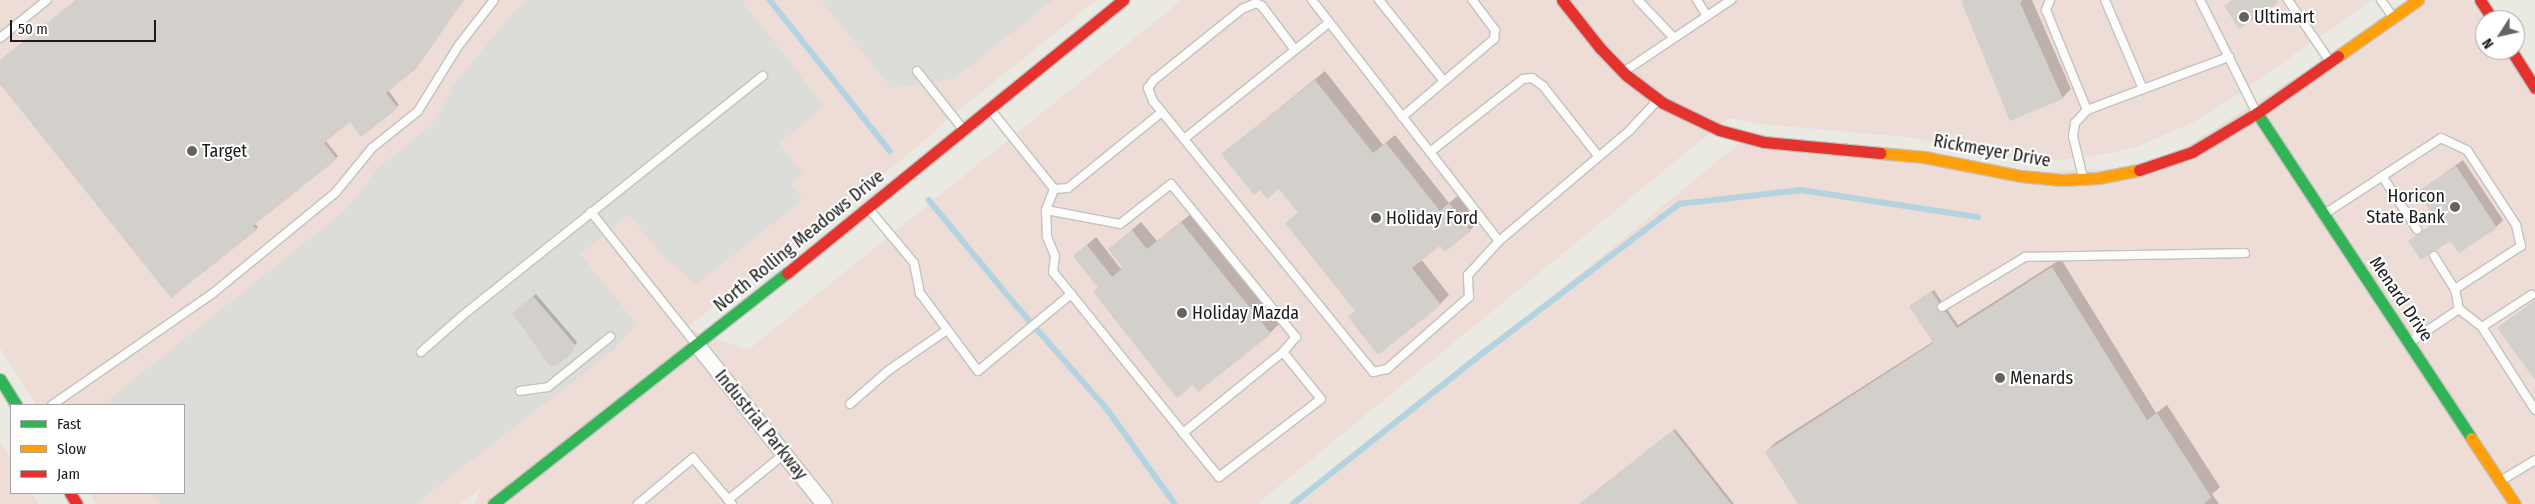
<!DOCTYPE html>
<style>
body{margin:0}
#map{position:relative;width:2535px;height:504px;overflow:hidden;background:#eae9e2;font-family:"Fira Sans Condensed",sans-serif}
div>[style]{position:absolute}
.commercial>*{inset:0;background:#eedcd6}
.parking>*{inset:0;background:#dcdcd9}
.shadow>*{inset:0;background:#0003}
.stream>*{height:5.5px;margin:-2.75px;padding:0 2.75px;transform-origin:2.75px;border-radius:2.75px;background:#b3d3e1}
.building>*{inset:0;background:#d3d0cb}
.roads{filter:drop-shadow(1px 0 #c2c2bf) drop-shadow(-1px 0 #c2c2bf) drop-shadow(0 1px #c2c2bf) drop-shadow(0 -1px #c2c2bf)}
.lane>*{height:8px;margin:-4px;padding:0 4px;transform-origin:4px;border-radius:4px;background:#fcfcfb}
.street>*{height:15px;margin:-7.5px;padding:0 7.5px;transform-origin:7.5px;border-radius:7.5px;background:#fcfcfb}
.fast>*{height:11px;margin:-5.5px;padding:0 5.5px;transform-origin:5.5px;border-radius:5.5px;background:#30b455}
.slow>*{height:11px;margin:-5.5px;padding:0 5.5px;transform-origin:5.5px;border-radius:5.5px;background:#ff9f0a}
.jam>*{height:11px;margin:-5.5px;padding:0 5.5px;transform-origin:5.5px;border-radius:5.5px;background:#e5322d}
.dots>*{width:14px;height:14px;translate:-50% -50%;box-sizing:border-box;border:2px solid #fff;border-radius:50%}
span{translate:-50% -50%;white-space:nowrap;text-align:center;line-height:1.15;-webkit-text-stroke:4px #fff;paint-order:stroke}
.poi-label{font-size:18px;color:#1b1b1b}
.left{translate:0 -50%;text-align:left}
.right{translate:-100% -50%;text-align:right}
.street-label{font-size:18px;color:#1b1b1b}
.legend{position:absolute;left:10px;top:404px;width:175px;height:90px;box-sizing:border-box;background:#fff;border:1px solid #a4a4a4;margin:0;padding:6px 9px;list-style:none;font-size:15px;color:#1b1b1b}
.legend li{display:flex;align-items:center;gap:10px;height:25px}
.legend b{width:25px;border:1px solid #a4a4a4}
.north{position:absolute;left:2475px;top:10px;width:50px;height:50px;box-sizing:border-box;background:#fff;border:1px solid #a4a4a4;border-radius:50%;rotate:235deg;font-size:14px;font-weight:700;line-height:20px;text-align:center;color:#1b1b1b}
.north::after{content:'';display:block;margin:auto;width:18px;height:22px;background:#636361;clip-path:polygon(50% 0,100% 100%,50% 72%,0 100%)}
.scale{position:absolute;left:10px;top:20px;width:146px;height:22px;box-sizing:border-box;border:2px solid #1b1b1b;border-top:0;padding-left:6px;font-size:15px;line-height:18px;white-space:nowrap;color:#1b1b1b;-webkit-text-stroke:4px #fff;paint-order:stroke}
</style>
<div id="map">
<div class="commercial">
<i style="clip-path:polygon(0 0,1096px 0,949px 118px,905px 157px,686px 328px,748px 350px,1182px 0,2372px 0,2239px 93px,2192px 123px,2136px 147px,2096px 156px,2060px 160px,2019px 159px,1906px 137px,1760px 124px,1728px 118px,1257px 504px,475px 504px,481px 488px,460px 504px,96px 504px,89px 493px,184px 493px,184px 405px,36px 405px,0 348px)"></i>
<i style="clip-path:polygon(2418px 0,2480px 0,2485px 20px,2485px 50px,2511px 50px,2535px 88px,2535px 504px,1299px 504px,1746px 138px,2001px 173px,2154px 167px)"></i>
<i style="clip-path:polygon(0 441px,11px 459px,11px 493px,32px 493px,39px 504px,0 504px)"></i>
</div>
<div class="parking">
<i style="clip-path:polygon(evenodd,527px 0,741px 0,825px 107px,779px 143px,803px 173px,790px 183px,803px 200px,696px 284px,661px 254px,629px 214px,580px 254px,637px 325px,611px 352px,415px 504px,161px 504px,152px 493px,184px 493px,184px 405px,102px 405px,345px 211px,379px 167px,432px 125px,453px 86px,518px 7px,527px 0,533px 296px,575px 345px,569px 356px,549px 365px,512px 313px,533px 296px)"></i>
<i style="clip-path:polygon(821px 0,1053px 0,955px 78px,891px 88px)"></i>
</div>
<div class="shadow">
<i style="clip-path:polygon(77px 0,464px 0,388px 90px,399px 105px,362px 135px,350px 120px,325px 140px,338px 156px,254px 223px,258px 227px,256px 229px,0 82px,0 61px)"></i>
<i style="clip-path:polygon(1965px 0,2032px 0,2071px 89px,2062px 98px)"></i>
<i style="clip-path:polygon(1325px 71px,1383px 145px,1395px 135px,1449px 203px,1459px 195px,1479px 221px,1470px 230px,1440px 244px,1421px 259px,1449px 295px,1440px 304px,1356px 310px,1287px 223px,1299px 212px,1280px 188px,1260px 188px,1223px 154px)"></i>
<i style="clip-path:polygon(2463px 160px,2503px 220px,2496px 227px,2450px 239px,2410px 241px,2438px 220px,2419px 192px)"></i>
<i style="clip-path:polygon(1191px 214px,1279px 324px,1270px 333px,1099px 288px,1074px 256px,1096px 237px,1121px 269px,1124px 267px,1110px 249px,1141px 222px,1157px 241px)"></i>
<i style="clip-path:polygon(2061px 259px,2156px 413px,2167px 405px,2220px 487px,2212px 494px,2219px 504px,1799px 504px,1766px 452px,1775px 443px,1934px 341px,1913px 304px,1934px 290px,1958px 325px)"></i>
<i style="clip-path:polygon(536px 294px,577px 342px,573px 349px,515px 311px)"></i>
<i style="clip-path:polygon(1675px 429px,1734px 504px,1580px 504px)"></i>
</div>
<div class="stream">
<i style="left:770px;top:0;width:193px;rotate:51.5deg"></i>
<i style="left:929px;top:200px;width:136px;rotate:50.4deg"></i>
<i style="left:1016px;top:305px;width:140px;rotate:48.8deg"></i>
<i style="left:1108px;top:410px;width:115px;rotate:54.5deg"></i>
<i style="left:1293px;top:504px;width:243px;rotate:-38.5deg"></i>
<i style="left:1483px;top:353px;width:246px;rotate:-37.2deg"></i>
<i style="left:1679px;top:204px;width:123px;rotate:-6.5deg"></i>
<i style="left:1801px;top:190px;width:179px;rotate:8.7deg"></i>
</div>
<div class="building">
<i style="clip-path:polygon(76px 0,464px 0,416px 69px,386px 93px,398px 108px,361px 137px,350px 122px,324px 143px,337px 159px,253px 226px,257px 230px,171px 298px,0 84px,0 60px)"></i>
<i style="clip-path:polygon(1963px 0,2022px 0,2020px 3px,2063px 99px,2010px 121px,1962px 3px)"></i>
<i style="clip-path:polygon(2232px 0,2276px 0,2278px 3px,2239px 29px,2224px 6px)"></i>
<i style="clip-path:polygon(1315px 80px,1373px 153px,1386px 143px,1440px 211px,1449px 203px,1471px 231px,1445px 252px,1440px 246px,1412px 268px,1441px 305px,1378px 355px,1348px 317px,1355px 311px,1285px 223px,1298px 213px,1279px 189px,1267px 199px,1260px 190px,1254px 195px,1221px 154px)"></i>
<i style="clip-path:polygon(2456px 166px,2497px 228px,2459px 253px,2450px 241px,2421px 260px,2408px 241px,2437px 221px,2417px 192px)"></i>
<i style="clip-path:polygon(1181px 222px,1271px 334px,1198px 392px,1193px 385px,1177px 398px,1093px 292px,1098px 288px,1073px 256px,1087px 245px,1112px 277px,1123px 268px,1108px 249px,1132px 230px,1147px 249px)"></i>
<i style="clip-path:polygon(2052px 267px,2147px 420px,2157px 413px,2211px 497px,2204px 504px,1798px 504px,1765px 452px,1933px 343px,1909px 306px,1931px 291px,1957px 328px)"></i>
<i style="clip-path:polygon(533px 296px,575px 345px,574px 350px,569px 356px,555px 366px,549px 365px,512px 313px)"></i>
<i style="clip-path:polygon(2535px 300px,2535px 380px,2497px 328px)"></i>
<i style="clip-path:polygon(1673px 430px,1731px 504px,1579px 504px)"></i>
</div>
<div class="roads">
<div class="lane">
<i style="left:1312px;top:0;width:305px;rotate:52.2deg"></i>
<i style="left:1379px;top:0;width:104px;rotate:51.3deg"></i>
<i style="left:1638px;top:0;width:52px;rotate:46.5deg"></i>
<i style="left:1697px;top:0;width:19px;rotate:58deg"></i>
<i style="left:2050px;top:0;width:11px;rotate:112deg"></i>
<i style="left:2046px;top:10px;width:108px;rotate:67.7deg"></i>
<i style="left:2105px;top:0;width:97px;rotate:66.9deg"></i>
<i style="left:2200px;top:0;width:125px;rotate:63.4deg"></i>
<i style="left:2288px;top:0;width:73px;rotate:55.7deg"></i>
<i style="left:2381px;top:0;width:21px;rotate:55deg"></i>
<i style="left:0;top:38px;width:60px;rotate:-39deg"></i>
<i style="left:1295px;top:50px;width:55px;rotate:-126.9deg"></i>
<i style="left:1262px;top:6px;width:7px;rotate:-153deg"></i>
<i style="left:1256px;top:3px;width:15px;rotate:157deg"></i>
<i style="left:1242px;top:9px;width:113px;rotate:141.1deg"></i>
<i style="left:1154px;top:80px;width:10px;rotate:127deg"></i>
<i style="left:1148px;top:88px;width:14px;rotate:69deg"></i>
<i style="left:1153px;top:101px;width:14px;rotate:51deg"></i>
<i style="left:1162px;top:112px;width:335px;rotate:50.9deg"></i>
<i style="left:1373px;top:372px;width:14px;rotate:-12deg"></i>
<i style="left:1387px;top:369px;width:109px;rotate:-41.3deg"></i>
<i style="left:1469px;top:297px;width:22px;rotate:-93deg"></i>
<i style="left:1468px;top:275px;width:46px;rotate:-47.6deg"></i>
<i style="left:1499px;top:241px;width:170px;rotate:-40.2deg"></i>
<i style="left:1629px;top:131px;width:41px;rotate:-47deg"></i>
<i style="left:917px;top:71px;width:73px;rotate:51.7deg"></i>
<i style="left:1625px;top:71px;width:128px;rotate:-33.8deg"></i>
<i style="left:990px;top:109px;width:102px;rotate:51.3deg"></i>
<i style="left:1054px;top:189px;width:14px;rotate:-4deg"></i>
<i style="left:1068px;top:188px;width:121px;rotate:-39deg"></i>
<i style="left:1402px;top:117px;width:121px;rotate:-40.3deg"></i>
<i style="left:1494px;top:39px;width:9px;rotate:-84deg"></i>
<i style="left:1495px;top:30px;width:38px;rotate:-127deg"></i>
<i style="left:1184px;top:139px;width:186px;rotate:-38.7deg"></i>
<i style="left:1430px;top:152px;width:118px;rotate:-38.1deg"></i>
<i style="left:1523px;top:79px;width:9px;rotate:-6deg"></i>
<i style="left:1532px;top:78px;width:14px;rotate:36deg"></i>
<i style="left:1543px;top:86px;width:90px;rotate:51.7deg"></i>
<i style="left:2382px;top:176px;width:64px;rotate:56.6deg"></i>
<i style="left:2083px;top:178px;width:43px;rotate:-103.4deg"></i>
<i style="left:2073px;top:136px;width:13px;rotate:-81deg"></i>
<i style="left:2075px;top:123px;width:18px;rotate:-47deg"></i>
<i style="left:2087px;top:110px;width:152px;rotate:-20.5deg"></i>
<i style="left:869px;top:209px;width:70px;rotate:50.2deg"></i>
<i style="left:914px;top:263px;width:31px;rotate:79deg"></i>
<i style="left:920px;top:293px;width:97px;rotate:53.4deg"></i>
<i style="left:978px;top:371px;width:121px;rotate:-39.6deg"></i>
<i style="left:1071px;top:294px;width:28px;rotate:-129deg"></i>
<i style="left:1053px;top:272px;width:16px;rotate:-83deg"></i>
<i style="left:1055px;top:256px;width:21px;rotate:-113deg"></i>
<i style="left:1047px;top:237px;width:27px;rotate:-92deg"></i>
<i style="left:1046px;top:210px;width:22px;rotate:-69deg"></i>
<i style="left:1046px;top:210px;width:75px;rotate:10.7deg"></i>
<i style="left:1120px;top:224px;width:65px;rotate:-38.1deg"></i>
<i style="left:1171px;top:184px;width:198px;rotate:50.8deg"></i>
<i style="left:1296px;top:337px;width:20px;rotate:131deg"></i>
<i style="left:591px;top:212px;width:169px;rotate:51.5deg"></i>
<i style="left:2326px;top:213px;width:137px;rotate:-33.1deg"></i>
<i style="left:2441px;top:138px;width:29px;rotate:25deg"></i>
<i style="left:2467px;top:150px;width:90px;rotate:56.8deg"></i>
<i style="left:2516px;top:225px;width:22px;rotate:77deg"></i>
<i style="left:2521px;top:246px;width:79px;rotate:146.9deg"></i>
<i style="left:2455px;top:289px;width:20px;rotate:79deg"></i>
<i style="left:2434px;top:256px;width:39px;rotate:58deg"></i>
<i style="left:1071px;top:294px;width:179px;rotate:51.1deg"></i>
<i style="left:1183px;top:433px;width:57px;rotate:50.7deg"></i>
<i style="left:1219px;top:477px;width:128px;rotate:-37.4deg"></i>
<i style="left:1321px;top:399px;width:60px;rotate:-129deg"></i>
<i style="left:1283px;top:352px;width:129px;rotate:141deg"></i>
<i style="left:1942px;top:307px;width:97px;rotate:-31.1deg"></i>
<i style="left:2025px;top:257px;width:220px;rotate:-1deg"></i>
<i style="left:2482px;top:327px;width:59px;rotate:-33.1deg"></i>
<i style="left:2409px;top:343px;width:60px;rotate:-34.2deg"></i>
<i style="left:2459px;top:309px;width:29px;rotate:38deg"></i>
<i style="left:2482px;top:327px;width:98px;rotate:57.4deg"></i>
<i style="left:421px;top:352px;width:55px;rotate:-41.3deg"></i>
<i style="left:462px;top:316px;width:385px;rotate:-38.6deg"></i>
<i style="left:520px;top:391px;width:28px;rotate:-8deg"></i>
<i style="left:548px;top:387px;width:80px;rotate:-38.9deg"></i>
<i style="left:850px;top:404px;width:52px;rotate:-41.1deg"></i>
<i style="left:889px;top:370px;width:70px;rotate:-34.6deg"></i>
<i style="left:52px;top:405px;width:195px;rotate:-34.8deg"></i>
<i style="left:212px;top:294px;width:161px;rotate:-39.4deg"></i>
<i style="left:336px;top:192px;width:57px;rotate:-50.7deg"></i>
<i style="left:372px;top:148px;width:59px;rotate:-38.8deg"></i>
<i style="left:418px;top:111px;width:78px;rotate:-58.2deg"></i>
<i style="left:459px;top:45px;width:57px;rotate:-52.1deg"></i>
<i style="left:2502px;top:480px;width:39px;rotate:-31deg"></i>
<i style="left:728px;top:500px;width:72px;rotate:-39.4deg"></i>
<i style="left:638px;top:504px;width:72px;rotate:-39.9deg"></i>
<i style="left:693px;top:458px;width:60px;rotate:49.7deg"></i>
</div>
<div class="street">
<i style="left:697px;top:345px;width:203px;rotate:51.4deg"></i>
</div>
<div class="fast">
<i style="left:2257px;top:113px;width:389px;rotate:56.6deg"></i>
<i style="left:0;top:379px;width:31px;rotate:58deg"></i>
<i style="left:493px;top:504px;width:374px;rotate:-38.2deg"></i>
</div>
<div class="slow">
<i style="left:2338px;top:56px;width:98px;rotate:-35deg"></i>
<i style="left:1880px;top:153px;width:44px;rotate:5.2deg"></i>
<i style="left:1924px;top:157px;width:99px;rotate:11.1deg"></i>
<i style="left:2021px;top:176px;width:41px;rotate:5.6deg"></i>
<i style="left:2062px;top:180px;width:36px;rotate:-3deg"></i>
<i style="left:2098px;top:178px;width:42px;rotate:-11deg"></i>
<i style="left:2471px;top:438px;width:79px;rotate:56.3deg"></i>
</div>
<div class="jam">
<i style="left:1562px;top:0;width:61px;rotate:51.6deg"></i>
<i style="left:1600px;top:48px;width:37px;rotate:46deg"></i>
<i style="left:1626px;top:75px;width:46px;rotate:37.1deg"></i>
<i style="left:1663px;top:103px;width:62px;rotate:25.7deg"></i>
<i style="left:1719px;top:130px;width:47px;rotate:14.9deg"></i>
<i style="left:1764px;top:142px;width:117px;rotate:5.4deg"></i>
<i style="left:2480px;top:0;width:24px;rotate:57deg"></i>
<i style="left:2511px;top:50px;width:45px;rotate:57.7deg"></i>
<i style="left:2139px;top:170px;width:56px;rotate:-18.8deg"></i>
<i style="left:2192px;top:152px;width:76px;rotate:-31deg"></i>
<i style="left:2257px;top:113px;width:99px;rotate:-35.1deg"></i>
<i style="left:787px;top:273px;width:433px;rotate:-39.1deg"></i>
<i style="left:70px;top:493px;width:13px;rotate:58deg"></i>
</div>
</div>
<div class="dots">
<i style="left:2244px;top:17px;background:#636361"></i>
<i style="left:192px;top:151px;background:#636361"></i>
<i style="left:2455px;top:207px;background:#636361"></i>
<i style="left:1376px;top:218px;background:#636361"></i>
<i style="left:1182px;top:313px;background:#636361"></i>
<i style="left:2000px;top:378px;background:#636361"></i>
</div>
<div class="poi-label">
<span class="left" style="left:2254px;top:17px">Ultimart</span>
<span class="left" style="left:202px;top:151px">Target</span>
<span class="right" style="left:2445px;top:207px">Horicon<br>State Bank</span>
<span class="left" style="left:1386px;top:218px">Holiday Ford</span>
<span class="left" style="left:1192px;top:313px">Holiday Mazda</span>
<span class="left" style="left:2010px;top:378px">Menards</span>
</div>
<div class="street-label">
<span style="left:1992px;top:151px;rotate:10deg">Rickmeyer Drive</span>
<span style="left:799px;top:241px;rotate:-39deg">North Rolling Meadows Drive</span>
<span style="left:2401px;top:299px;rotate:56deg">Menard Drive</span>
<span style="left:761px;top:425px;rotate:51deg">Industrial Parkway</span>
</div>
<ul class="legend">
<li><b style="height:6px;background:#30b455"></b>Fast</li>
<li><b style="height:6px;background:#ff9f0a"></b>Slow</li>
<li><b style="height:6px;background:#e5322d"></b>Jam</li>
</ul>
<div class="north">N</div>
<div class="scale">50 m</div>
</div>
